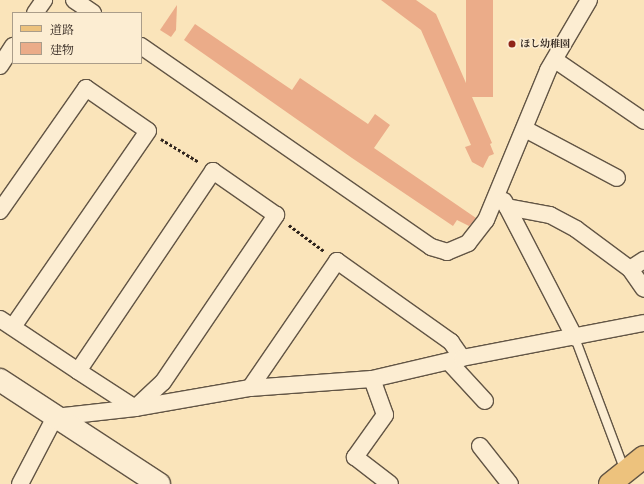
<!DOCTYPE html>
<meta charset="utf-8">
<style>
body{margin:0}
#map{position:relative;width:644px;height:484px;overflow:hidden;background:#fae4ba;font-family:"Libre Caslon Text","Noto Serif JP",serif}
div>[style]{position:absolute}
.building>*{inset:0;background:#ebac89;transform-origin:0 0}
.path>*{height:2.5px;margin-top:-1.25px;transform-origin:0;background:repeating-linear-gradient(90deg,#30251e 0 3px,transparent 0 5px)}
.roads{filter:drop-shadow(1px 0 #625545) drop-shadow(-1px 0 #625545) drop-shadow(0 1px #625545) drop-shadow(0 -1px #625545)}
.lane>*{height:8px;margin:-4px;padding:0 4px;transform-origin:4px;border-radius:4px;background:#fcedd2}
.street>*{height:16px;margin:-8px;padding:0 8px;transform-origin:8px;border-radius:8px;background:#fcedd2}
.secondary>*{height:22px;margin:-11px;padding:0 11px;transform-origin:11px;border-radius:11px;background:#fcedd2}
.primary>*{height:22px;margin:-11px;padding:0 11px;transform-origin:11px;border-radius:11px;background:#edc27d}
.dots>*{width:11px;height:11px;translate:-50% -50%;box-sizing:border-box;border:2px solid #fcedd2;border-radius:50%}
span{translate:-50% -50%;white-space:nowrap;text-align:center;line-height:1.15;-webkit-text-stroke:3px #fcedd2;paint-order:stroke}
.poi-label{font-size:10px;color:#30251e;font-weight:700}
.left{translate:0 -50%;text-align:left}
.legend{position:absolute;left:12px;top:12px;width:130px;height:52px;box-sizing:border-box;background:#fcedd2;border:1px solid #aa9d8a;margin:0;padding:5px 7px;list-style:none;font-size:12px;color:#30251e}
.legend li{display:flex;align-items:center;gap:8px;height:20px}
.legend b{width:20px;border:1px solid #aa9d8a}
</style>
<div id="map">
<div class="building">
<i style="clip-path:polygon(381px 0,416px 0,436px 14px,492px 143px,490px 144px,494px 154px,489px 156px,483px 168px,472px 162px,465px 147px,471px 145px,421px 30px)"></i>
<i style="left:466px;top:0;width:27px;height:97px"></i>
<i style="clip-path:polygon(177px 5px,176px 30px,171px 37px,160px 30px)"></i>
<i style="clip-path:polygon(195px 24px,292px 90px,300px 78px,368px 124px,375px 114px,390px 125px,374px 148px,476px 218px,469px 226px,457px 220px,453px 226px,352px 158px,184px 40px)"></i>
</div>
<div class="path">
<i style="left:161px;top:139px;width:44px;rotate:31.2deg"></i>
<i style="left:289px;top:225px;width:44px;rotate:36.6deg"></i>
</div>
<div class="roads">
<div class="lane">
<i style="left:575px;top:338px;width:142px;rotate:69.4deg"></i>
</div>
<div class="street">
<i style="left:74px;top:0;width:23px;rotate:34deg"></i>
<i style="left:35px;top:13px;width:16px;rotate:-55deg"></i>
<i style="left:141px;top:46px;width:353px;rotate:34.7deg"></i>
<i style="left:431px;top:247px;width:17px;rotate:17deg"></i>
<i style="left:447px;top:252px;width:23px;rotate:-23deg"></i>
<i style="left:468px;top:243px;width:29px;rotate:-52deg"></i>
<i style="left:486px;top:220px;width:162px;rotate:-67.5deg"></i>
<i style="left:548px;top:70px;width:81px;rotate:-59.6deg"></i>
<i style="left:555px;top:60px;width:108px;rotate:34.4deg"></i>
<i style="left:0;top:66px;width:24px;rotate:-57deg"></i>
<i style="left:525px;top:129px;width:104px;rotate:28deg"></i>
<i style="left:504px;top:201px;width:154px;rotate:62.6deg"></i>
<i style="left:507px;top:207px;width:44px;rotate:10.5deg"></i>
<i style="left:550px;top:215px;width:30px;rotate:28deg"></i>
<i style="left:576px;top:229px;width:67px;rotate:36.5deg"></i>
<i style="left:630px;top:269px;width:24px;rotate:55deg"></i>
<i style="left:0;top:211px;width:150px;rotate:-55deg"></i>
<i style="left:86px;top:88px;width:75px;rotate:34.7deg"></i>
<i style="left:148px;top:131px;width:238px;rotate:124.6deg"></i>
<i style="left:630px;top:269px;width:17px;rotate:-33deg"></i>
<i style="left:0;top:319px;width:94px;rotate:33.7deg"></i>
<i style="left:78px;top:371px;width:68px;rotate:33deg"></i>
<i style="left:135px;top:408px;width:38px;rotate:-43deg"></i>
<i style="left:163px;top:382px;width:202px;rotate:-55.9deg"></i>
<i style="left:276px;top:215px;width:77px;rotate:-145.1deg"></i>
<i style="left:213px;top:171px;width:241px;rotate:124deg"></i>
<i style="left:449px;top:362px;width:53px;rotate:47.3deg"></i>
<i style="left:372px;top:379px;width:38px;rotate:70deg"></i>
<i style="left:385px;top:415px;width:52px;rotate:125.5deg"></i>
<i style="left:355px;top:457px;width:44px;rotate:37.6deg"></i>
<i style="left:250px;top:388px;width:154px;rotate:-55.6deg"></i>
<i style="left:337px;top:261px;width:140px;rotate:35.4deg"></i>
<i style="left:451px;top:342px;width:19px;rotate:55deg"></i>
<i style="left:480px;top:446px;width:48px;rotate:51.7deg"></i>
<i style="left:20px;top:484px;width:76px;rotate:-62.4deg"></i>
<i style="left:55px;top:417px;width:81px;rotate:-6.4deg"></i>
<i style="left:135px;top:408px;width:117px;rotate:-9.9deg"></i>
<i style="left:250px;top:388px;width:122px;rotate:-4.2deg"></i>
<i style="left:372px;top:379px;width:92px;rotate:-13.1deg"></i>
<i style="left:462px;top:358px;width:185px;rotate:-10.9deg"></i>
</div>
<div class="secondary">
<i style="left:0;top:380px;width:190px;rotate:33.2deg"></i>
</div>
<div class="primary">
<i style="left:610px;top:484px;width:43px;rotate:-38.5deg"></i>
</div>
</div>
<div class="dots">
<i style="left:512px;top:44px;background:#8f2418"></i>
</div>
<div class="poi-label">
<span class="left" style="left:520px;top:44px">ほし幼稚園</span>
</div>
<ul class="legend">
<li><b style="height:5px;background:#edc27d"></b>道路</li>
<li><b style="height:11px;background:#ebac89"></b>建物</li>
</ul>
</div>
